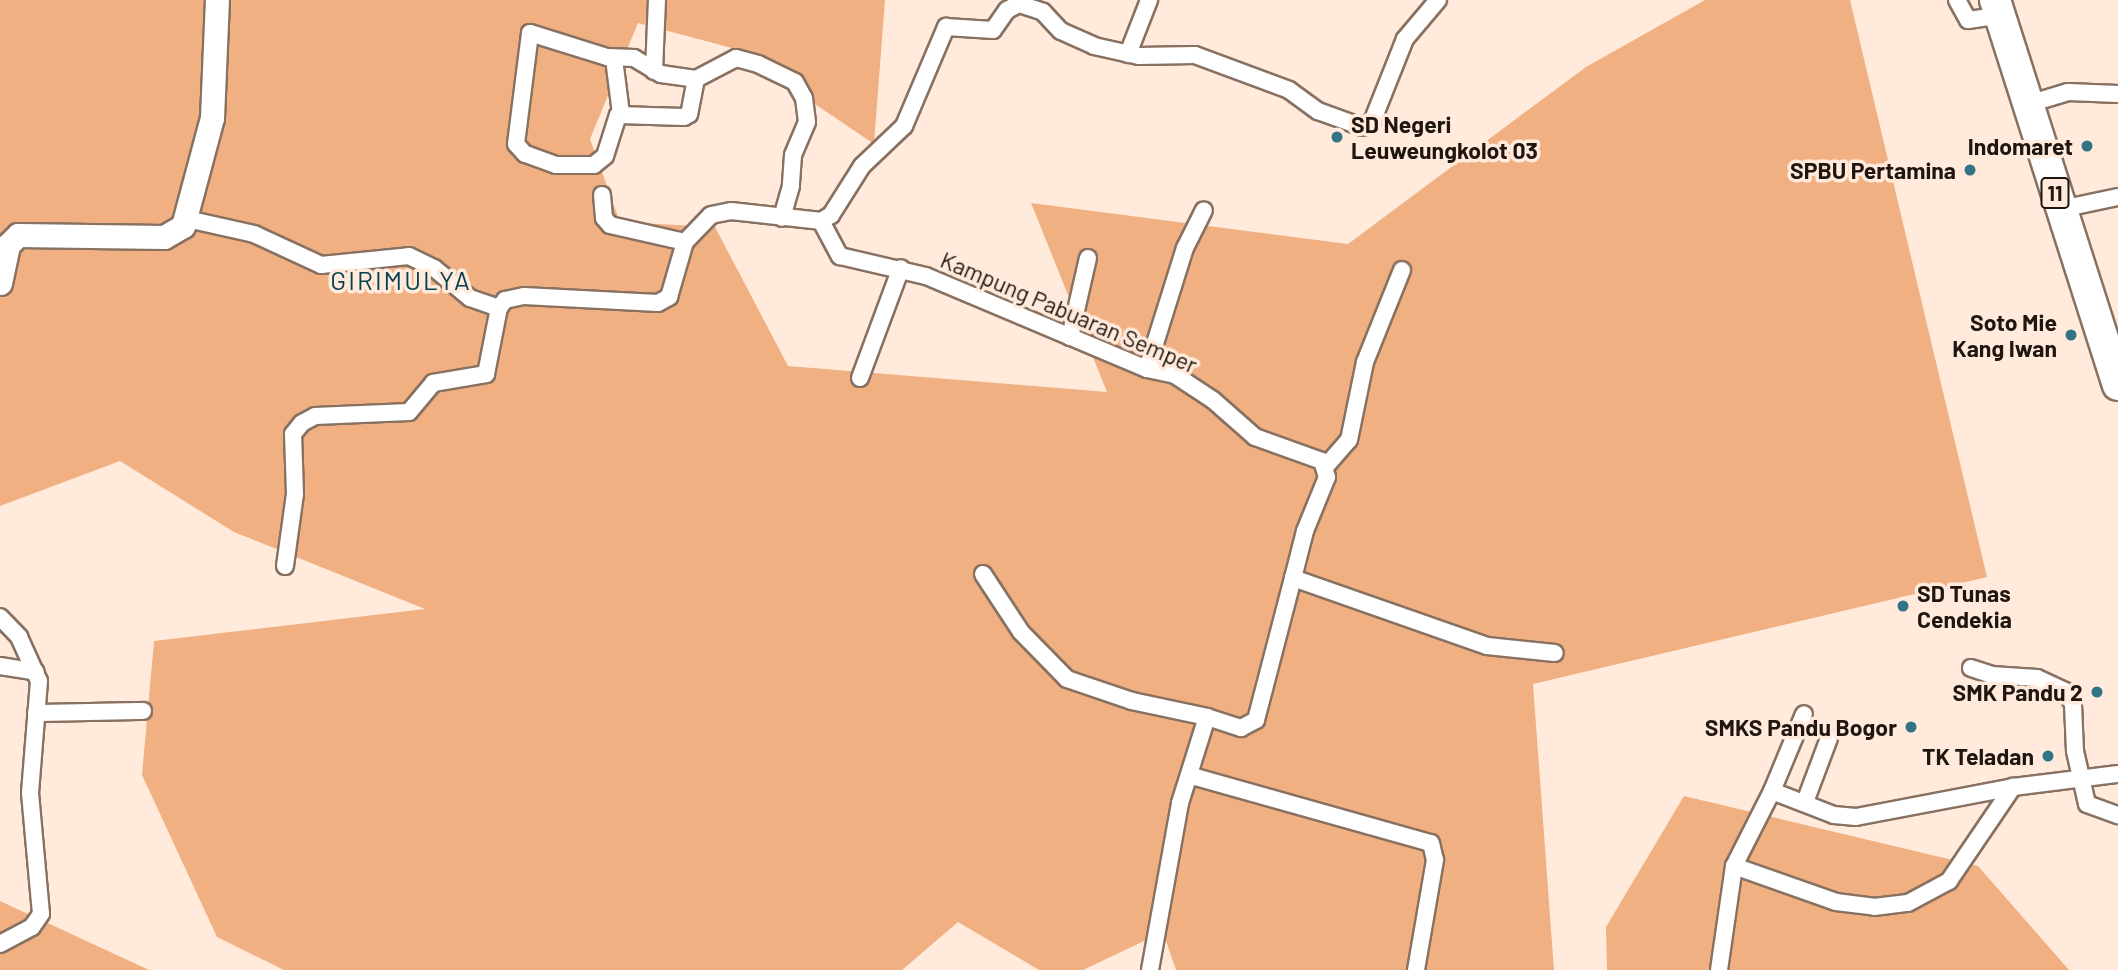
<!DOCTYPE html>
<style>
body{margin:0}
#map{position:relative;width:2118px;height:970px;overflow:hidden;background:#ffeadc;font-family:Barlow,sans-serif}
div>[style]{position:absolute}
.green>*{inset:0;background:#f1b081}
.roads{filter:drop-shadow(2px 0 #887161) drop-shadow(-2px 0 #887161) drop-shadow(0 2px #887161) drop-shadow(0 -2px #887161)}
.street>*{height:16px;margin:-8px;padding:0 8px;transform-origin:8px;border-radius:8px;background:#fff}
.secondary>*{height:23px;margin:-11.5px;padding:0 11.5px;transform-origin:11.5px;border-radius:11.5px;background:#fff}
.highway>*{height:30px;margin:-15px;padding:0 15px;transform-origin:15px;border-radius:15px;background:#fff}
.dots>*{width:19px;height:19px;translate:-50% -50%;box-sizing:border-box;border:4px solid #ffeadc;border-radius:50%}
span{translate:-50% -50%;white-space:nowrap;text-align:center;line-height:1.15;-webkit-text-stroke:7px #ffeadc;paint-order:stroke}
.shield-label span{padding:2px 5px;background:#ffeadc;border:2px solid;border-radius:5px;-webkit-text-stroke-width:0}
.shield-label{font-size:21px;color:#1e160f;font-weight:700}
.poi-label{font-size:23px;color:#1e160f;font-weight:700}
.left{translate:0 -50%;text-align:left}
.right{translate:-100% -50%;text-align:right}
.street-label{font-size:23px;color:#1e160f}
.quarter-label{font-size:26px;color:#07414f;letter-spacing:2px}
</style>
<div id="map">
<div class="green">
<i style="clip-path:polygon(0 0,885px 0,874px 144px,732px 48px,638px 23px,590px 139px,620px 222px,715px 227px,788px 366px,1107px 392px,1031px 203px,1348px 244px,1586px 67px,1705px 0,1850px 0,1987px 577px,1533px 684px,1554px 970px,1176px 970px,1163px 932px,1083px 970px,1039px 970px,958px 922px,902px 970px,284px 970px,217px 937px,142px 775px,154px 641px,425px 609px,234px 532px,120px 461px,0 506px)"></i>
<i style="clip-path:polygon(1684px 796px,1978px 866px,2069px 970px,1607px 970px,1606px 927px)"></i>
<i style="clip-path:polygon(0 901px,149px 970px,0 970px)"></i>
</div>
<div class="roads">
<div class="street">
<i style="left:1957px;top:0;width:23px;rotate:61deg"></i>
<i style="left:1968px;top:20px;width:30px;rotate:-8deg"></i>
<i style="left:1128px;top:54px;width:58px;rotate:-68.7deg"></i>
<i style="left:614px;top:59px;width:55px;rotate:82.7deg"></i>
<i style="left:654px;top:71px;width:71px;rotate:-87.6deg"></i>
<i style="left:696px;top:79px;width:36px;rotate:101deg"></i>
<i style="left:689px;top:114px;width:6px;rotate:149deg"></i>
<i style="left:684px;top:117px;width:66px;rotate:-178.3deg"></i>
<i style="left:618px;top:115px;width:43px;rotate:107.6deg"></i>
<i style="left:605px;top:156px;width:14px;rotate:141deg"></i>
<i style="left:594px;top:165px;width:38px;rotate:180deg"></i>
<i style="left:556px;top:165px;width:33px;rotate:-160deg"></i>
<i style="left:525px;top:154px;width:13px;rotate:-132deg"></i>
<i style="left:516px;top:144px;width:112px;rotate:-82.8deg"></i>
<i style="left:530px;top:33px;width:81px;rotate:17.3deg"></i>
<i style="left:607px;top:57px;width:27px;rotate:2deg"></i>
<i style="left:634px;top:58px;width:31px;rotate:31deg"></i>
<i style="left:661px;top:74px;width:35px;rotate:8deg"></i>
<i style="left:696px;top:79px;width:45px;rotate:-27.7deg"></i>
<i style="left:736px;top:58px;width:23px;rotate:15deg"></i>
<i style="left:758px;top:64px;width:41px;rotate:25.9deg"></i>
<i style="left:795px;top:82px;width:18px;rotate:61deg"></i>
<i style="left:804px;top:98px;width:24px;rotate:83deg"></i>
<i style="left:807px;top:122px;width:36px;rotate:113deg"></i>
<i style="left:793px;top:155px;width:31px;rotate:94deg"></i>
<i style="left:791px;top:186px;width:33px;rotate:106deg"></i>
<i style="left:2025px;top:105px;width:45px;rotate:-16.8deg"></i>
<i style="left:2068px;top:92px;width:50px;rotate:2.3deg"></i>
<i style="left:602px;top:195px;width:23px;rotate:85deg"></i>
<i style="left:604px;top:218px;width:9px;rotate:49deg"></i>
<i style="left:610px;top:225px;width:77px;rotate:12.8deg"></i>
<i style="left:2061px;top:209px;width:58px;rotate:-11.9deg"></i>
<i style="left:187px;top:219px;width:69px;rotate:12.6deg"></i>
<i style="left:254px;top:234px;width:74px;rotate:24.8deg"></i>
<i style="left:321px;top:265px;width:88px;rotate:-5.8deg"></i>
<i style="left:409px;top:256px;width:28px;rotate:26deg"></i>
<i style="left:434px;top:268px;width:47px;rotate:39.8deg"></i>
<i style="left:470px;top:298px;width:31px;rotate:19deg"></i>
<i style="left:821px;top:221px;width:40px;rotate:62deg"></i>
<i style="left:840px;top:256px;width:88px;rotate:13.1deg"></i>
<i style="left:926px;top:276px;width:240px;rotate:22.8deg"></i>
<i style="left:1147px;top:369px;width:29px;rotate:12deg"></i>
<i style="left:1175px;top:375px;width:45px;rotate:33.3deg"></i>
<i style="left:1213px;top:400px;width:56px;rotate:41.4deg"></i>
<i style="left:1255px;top:437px;width:71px;rotate:19.7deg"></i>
<i style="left:1322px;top:461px;width:17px;rotate:73deg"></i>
<i style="left:1327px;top:477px;width:58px;rotate:112.2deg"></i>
<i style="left:1305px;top:531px;width:49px;rotate:104.3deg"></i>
<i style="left:1293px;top:578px;width:206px;rotate:19.3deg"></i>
<i style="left:1487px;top:646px;width:68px;rotate:5.9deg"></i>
<i style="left:1070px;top:337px;width:81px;rotate:-77.2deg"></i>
<i style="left:1147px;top:369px;width:127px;rotate:-72.6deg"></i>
<i style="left:1185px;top:248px;width:42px;rotate:-63.4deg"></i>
<i style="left:860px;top:378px;width:117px;rotate:-69.6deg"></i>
<i style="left:1327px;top:465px;width:33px;rotate:-49deg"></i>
<i style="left:1349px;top:440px;width:80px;rotate:-78.4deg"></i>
<i style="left:1365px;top:362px;width:99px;rotate:-68.1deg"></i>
<i style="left:285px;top:566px;width:73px;rotate:-82.1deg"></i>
<i style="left:295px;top:494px;width:60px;rotate:-91.9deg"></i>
<i style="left:293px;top:434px;width:14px;rotate:-51deg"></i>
<i style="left:302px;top:423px;width:15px;rotate:-28deg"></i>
<i style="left:315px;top:416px;width:94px;rotate:-2.4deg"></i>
<i style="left:409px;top:412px;width:38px;rotate:-50deg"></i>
<i style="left:433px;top:383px;width:54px;rotate:-9.6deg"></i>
<i style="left:486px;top:374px;width:67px;rotate:-78.9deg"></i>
<i style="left:499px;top:308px;width:10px;rotate:-53deg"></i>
<i style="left:505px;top:300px;width:19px;rotate:-12deg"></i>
<i style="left:524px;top:296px;width:134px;rotate:3deg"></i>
<i style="left:658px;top:303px;width:13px;rotate:-29deg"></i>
<i style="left:669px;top:297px;width:57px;rotate:-73.8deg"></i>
<i style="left:685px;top:242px;width:37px;rotate:-46deg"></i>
<i style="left:711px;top:215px;width:20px;rotate:-11deg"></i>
<i style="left:731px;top:211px;width:91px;rotate:6.3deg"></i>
<i style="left:821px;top:221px;width:12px;rotate:-31deg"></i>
<i style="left:831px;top:215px;width:58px;rotate:-57.7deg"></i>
<i style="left:862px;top:166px;width:58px;rotate:-43.6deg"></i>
<i style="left:904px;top:126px;width:108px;rotate:-67deg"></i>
<i style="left:946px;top:27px;width:47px;rotate:3.7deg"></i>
<i style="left:993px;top:30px;width:24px;rotate:-55deg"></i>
<i style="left:1007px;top:10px;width:13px;rotate:-27deg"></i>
<i style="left:1019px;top:4px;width:25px;rotate:18deg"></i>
<i style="left:1043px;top:12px;width:26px;rotate:47deg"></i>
<i style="left:1061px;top:31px;width:36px;rotate:24deg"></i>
<i style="left:1094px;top:46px;width:46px;rotate:12.5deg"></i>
<i style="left:1139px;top:56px;width:56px;rotate:-1deg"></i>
<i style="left:1195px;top:55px;width:100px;rotate:20.4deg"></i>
<i style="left:1289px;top:90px;width:36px;rotate:36deg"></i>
<i style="left:1318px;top:111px;width:47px;rotate:20deg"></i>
<i style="left:1362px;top:127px;width:11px;rotate:-27deg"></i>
<i style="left:1372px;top:122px;width:89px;rotate:-68.3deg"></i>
<i style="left:1405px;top:39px;width:51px;rotate:-49.8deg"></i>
<i style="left:983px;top:574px;width:69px;rotate:56.8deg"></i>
<i style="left:1021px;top:632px;width:66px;rotate:45.6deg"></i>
<i style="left:1067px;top:679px;width:69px;rotate:18.7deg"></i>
<i style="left:1132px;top:701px;width:77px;rotate:12deg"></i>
<i style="left:0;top:617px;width:28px;rotate:46deg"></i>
<i style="left:19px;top:637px;width:48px;rotate:65.6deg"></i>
<i style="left:39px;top:681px;width:112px;rotate:94.6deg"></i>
<i style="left:30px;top:793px;width:121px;rotate:84.8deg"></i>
<i style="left:41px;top:914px;width:16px;rotate:125deg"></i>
<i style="left:32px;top:927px;width:36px;rotate:152deg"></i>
<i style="left:0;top:666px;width:36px;rotate:9deg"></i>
<i style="left:1971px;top:668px;width:22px;rotate:18deg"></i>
<i style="left:1992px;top:675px;width:45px;rotate:3.8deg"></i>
<i style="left:2037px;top:678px;width:31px;rotate:25deg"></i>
<i style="left:2065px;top:691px;width:15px;rotate:58deg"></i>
<i style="left:2073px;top:704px;width:47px;rotate:87.6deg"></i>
<i style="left:2075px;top:751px;width:54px;rotate:77.2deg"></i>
<i style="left:2087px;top:804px;width:33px;rotate:20deg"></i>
<i style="left:36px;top:713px;width:107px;rotate:-1.1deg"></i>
<i style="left:1192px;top:776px;width:248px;rotate:15.7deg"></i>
<i style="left:1431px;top:843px;width:17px;rotate:77deg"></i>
<i style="left:1435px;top:860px;width:112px;rotate:99.8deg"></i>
<i style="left:1772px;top:791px;width:66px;rotate:21.2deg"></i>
<i style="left:1834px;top:815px;width:22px;rotate:5deg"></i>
<i style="left:1856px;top:817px;width:160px;rotate:-10.8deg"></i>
<i style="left:2013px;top:787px;width:106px;rotate:-7.1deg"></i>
<i style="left:1805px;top:802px;width:68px;rotate:-69.4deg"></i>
<i style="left:1734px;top:866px;width:108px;rotate:19.4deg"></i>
<i style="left:1836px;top:902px;width:38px;rotate:7deg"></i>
<i style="left:1874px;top:907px;width:34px;rotate:-7deg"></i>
<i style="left:1908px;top:903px;width:47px;rotate:-28.2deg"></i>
<i style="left:1949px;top:881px;width:114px;rotate:-55.8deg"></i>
<i style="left:1150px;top:970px;width:170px;rotate:-79.8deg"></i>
<i style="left:1180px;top:803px;width:90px;rotate:-72.6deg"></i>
<i style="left:1207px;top:717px;width:36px;rotate:18deg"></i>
<i style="left:1241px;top:728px;width:17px;rotate:-28deg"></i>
<i style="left:1256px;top:720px;width:147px;rotate:-75.4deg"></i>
<i style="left:1719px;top:970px;width:105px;rotate:-81.8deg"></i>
<i style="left:1734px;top:866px;width:84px;rotate:-63.1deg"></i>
<i style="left:1772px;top:791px;width:83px;rotate:-67.4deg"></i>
</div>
<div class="secondary">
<i style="left:0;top:283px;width:39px;rotate:-78deg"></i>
<i style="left:8px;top:245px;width:14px;rotate:-45deg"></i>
<i style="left:18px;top:235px;width:146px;rotate:0.8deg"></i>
<i style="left:164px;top:237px;width:22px;rotate:-30deg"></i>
<i style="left:183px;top:226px;width:112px;rotate:-75deg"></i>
<i style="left:212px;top:118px;width:118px;rotate:-87.6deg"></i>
</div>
<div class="highway">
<i style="left:1995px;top:0;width:404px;rotate:72.3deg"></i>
</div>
</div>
<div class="dots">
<i style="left:1337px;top:137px;background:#327386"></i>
<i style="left:2087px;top:146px;background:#327386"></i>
<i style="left:1970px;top:170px;background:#327386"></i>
<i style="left:2071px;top:335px;background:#327386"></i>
<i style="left:1903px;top:606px;background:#327386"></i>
<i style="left:2097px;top:692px;background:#327386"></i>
<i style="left:1911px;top:727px;background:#327386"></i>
<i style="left:2048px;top:756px;background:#327386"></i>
</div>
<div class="shield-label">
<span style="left:2055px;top:193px">11</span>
</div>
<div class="poi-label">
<span class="left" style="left:1351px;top:137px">SD Negeri<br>Leuweungkolot 03</span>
<span class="right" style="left:2073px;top:146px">Indomaret</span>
<span class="right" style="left:1956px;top:170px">SPBU Pertamina</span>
<span class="right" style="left:2057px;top:335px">Soto Mie<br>Kang Iwan</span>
<span class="left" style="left:1917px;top:606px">SD Tunas<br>Cendekia</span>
<span class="right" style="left:2083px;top:692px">SMK Pandu 2</span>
<span class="right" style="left:1897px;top:727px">SMKS Pandu Bogor</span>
<span class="right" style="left:2034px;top:756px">TK Teladan</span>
</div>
<div class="street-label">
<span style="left:1069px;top:312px;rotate:23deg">Kampung Pabuaran Semper</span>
</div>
<div class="quarter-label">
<span style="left:401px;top:280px">GIRIMULYA</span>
</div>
</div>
